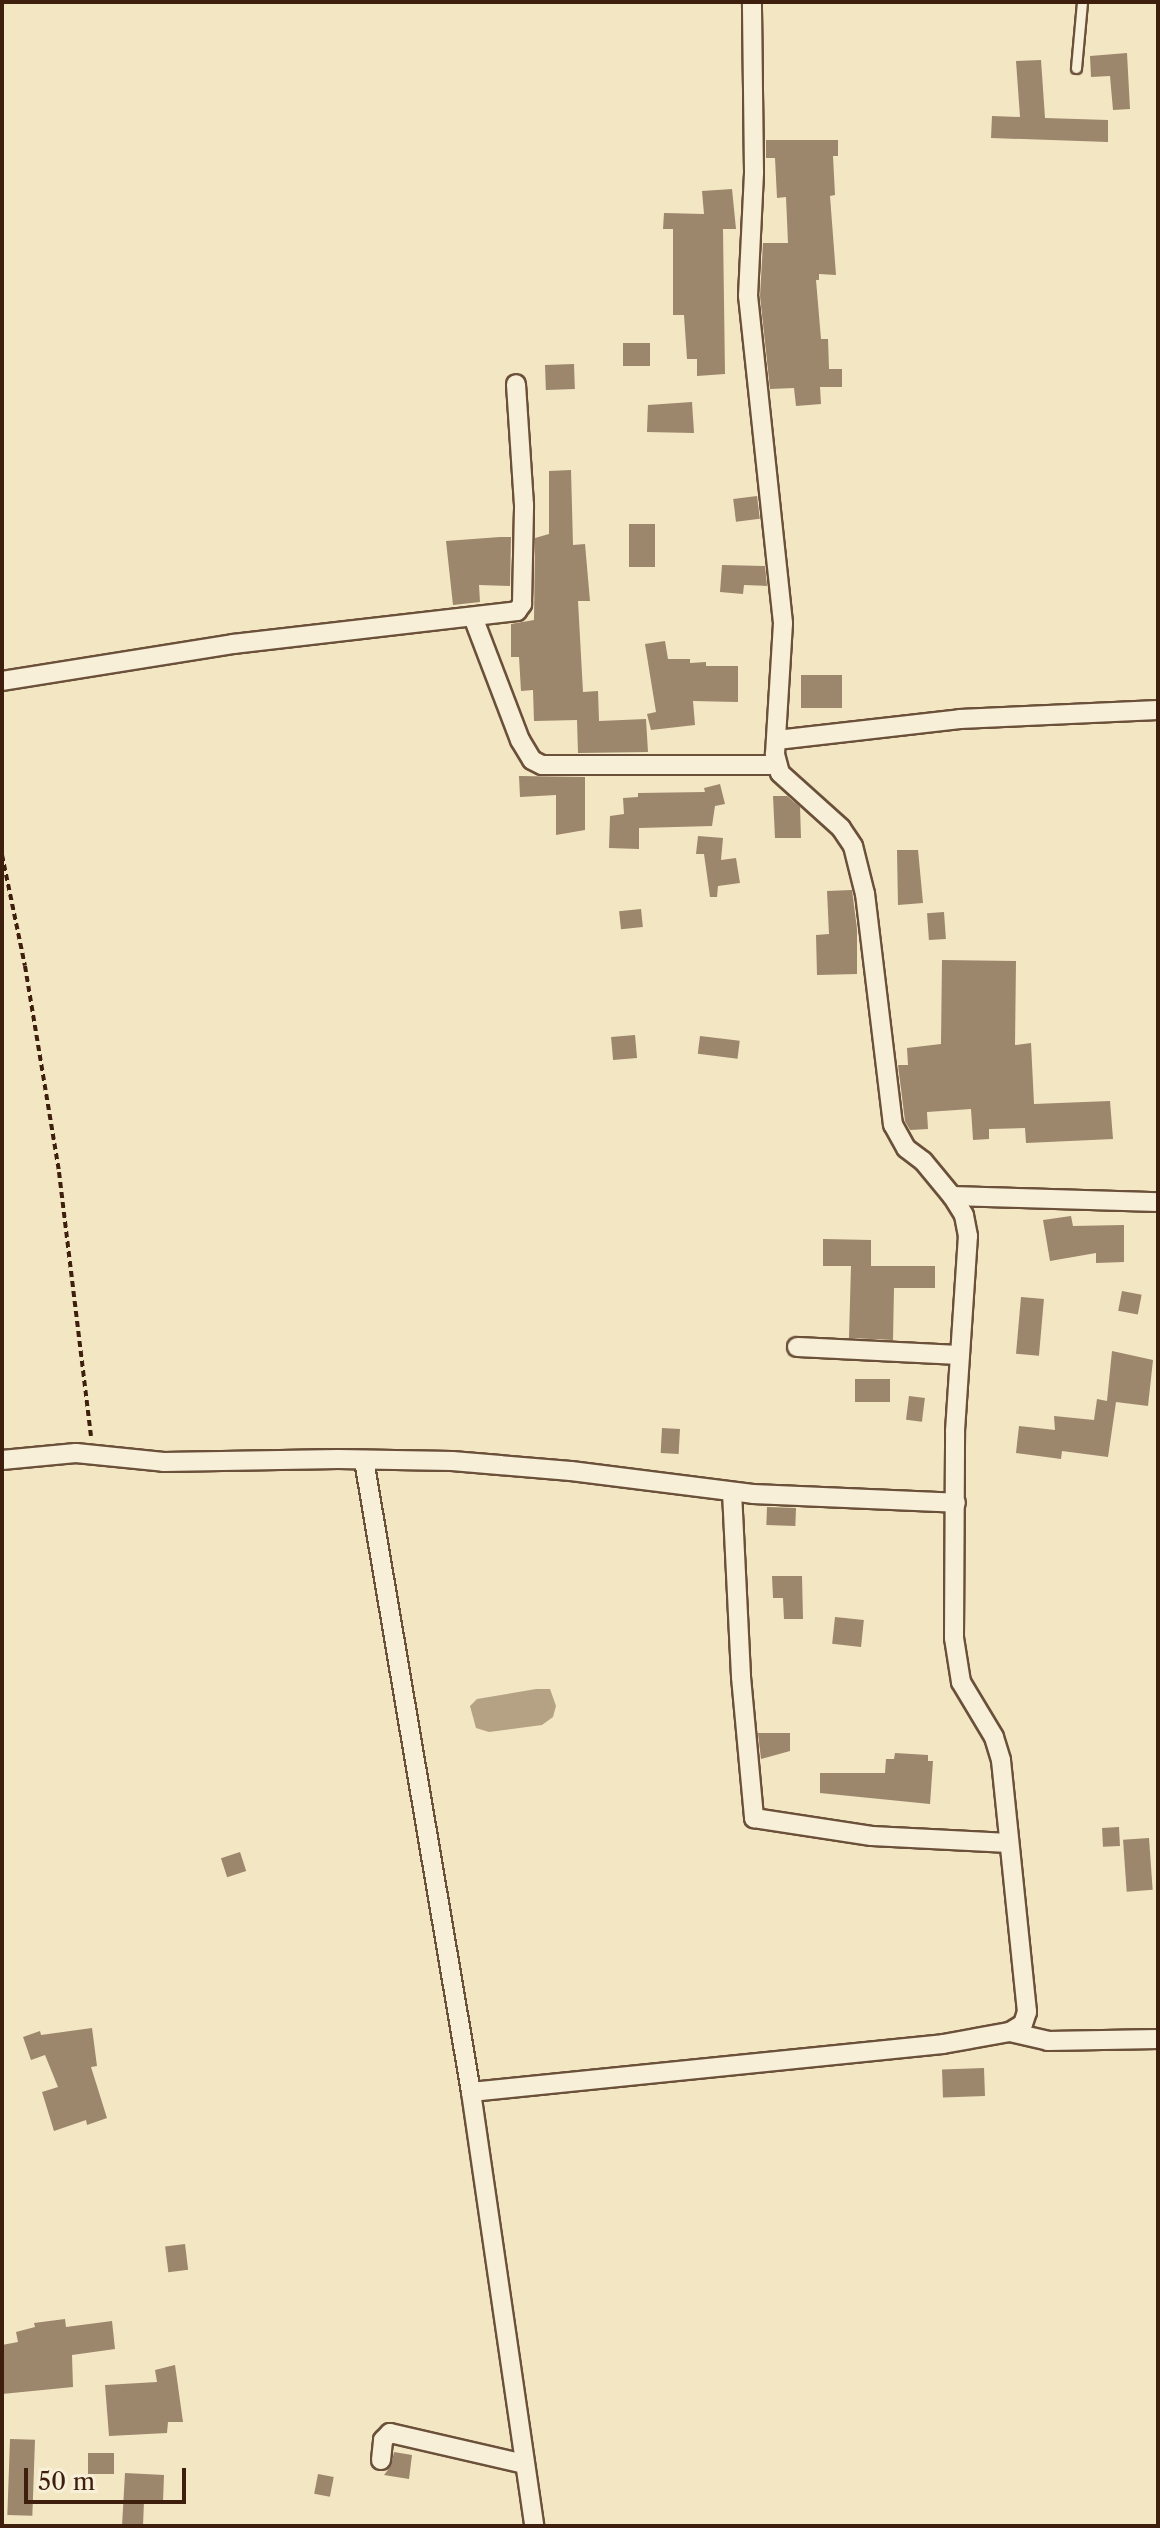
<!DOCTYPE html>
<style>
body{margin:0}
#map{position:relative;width:1160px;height:2528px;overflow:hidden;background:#f3e6c3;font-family:"Libre Caslon Text",serif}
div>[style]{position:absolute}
.water>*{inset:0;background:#b5a285}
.building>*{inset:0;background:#9c866c;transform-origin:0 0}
.path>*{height:4px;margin-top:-2px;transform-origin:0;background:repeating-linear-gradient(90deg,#3e1e0d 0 6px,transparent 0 10px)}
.roads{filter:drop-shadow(2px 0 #6b503a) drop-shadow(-2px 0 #6b503a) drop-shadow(0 2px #6b503a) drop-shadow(0 -2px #6b503a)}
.lane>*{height:9px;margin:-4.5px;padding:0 4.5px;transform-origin:4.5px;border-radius:4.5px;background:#f7efd8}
.street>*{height:18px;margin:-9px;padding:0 9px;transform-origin:9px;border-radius:9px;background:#f7efd8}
span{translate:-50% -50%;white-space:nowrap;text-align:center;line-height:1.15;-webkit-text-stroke:6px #f7efd8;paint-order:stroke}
.frame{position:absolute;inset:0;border:4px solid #3e1e0d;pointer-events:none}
.scale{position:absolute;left:24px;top:2468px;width:162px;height:36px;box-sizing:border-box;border:4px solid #3e1e0d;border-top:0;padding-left:10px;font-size:24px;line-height:28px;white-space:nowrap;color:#3e1e0d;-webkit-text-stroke:6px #f7efd8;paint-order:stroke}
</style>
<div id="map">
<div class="water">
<i style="clip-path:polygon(536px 1689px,550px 1689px,556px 1706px,553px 1717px,542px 1725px,489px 1732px,476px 1728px,470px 1706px,477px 1699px)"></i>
</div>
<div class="building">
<i style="clip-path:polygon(1127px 53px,1130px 109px,1113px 110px,1110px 76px,1091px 77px,1090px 56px)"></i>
<i style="clip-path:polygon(1041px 60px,1045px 118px,1108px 120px,1108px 142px,991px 138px,992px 116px,1020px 117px,1016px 61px)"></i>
<i style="clip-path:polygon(766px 140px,838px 140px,838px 156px,833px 156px,835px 195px,830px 196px,836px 275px,819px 274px,819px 280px,816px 280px,821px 339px,828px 339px,829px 369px,842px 369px,842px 387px,820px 387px,821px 404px,796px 406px,794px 388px,770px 389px,760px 296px,763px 243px,788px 243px,786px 197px,777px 198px,775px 158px,766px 158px)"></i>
<i style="clip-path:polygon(732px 189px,736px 229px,723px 229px,725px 374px,697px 376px,697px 359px,687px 359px,684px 315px,673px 315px,673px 229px,663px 229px,664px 213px,704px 214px,702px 191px)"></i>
<i style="left:623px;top:343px;width:27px;height:23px"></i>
<i style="left:574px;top:364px;width:25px;height:29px;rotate:88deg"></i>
<i style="clip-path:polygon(692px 402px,694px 433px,647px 432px,648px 405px)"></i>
<i style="clip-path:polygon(571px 470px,573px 545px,585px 544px,590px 601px,578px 601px,583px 692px,598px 691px,599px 721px,646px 719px,648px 752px,578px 753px,577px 720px,534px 721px,533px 690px,521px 691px,519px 657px,511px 657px,511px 624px,534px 620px,535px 538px,549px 534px,549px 471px)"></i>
<i style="left:757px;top:496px;width:23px;height:24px;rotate:83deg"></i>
<i style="left:655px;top:524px;width:43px;height:26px;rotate:90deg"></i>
<i style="clip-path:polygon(500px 537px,511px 537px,510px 586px,479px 585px,480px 602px,453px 605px,446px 541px)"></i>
<i style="clip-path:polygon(722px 565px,765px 566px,767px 586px,744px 585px,743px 594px,720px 592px)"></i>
<i style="clip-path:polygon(665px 641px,668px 659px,690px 659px,690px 663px,706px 662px,706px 666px,738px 666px,738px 702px,693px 701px,695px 725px,651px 730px,647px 714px,656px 712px,645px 644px)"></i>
<i style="left:801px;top:675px;width:41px;height:33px"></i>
<i style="clip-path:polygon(519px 776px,585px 777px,585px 830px,556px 835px,556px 795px,520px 797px)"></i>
<i style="clip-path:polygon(720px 784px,725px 804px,715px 806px,712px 826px,639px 828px,639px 849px,609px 848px,610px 816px,624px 814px,623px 798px,638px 797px,638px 793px,705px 792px,704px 788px)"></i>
<i style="clip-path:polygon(773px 796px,787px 796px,800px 807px,801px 838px,775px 838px)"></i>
<i style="clip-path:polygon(698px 836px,723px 838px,721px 860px,736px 858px,740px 883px,718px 886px,717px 897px,710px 897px,704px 854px,696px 854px)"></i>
<i style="clip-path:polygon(897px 850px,918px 850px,923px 903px,898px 905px)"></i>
<i style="clip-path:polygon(852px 890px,857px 929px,857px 974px,817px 975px,816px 935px,829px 934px,827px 891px)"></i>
<i style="left:641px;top:909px;width:18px;height:22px;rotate:84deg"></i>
<i style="left:944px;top:912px;width:27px;height:17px;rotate:86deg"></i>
<i style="clip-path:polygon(942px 960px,1016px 961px,1015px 1045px,1031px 1043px,1034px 1104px,1110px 1101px,1113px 1139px,1026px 1143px,1025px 1128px,989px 1129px,989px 1139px,973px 1140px,971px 1109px,927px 1112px,928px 1129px,910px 1130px,905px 1121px,898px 1065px,908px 1065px,907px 1048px,941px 1044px)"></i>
<i style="left:635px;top:1035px;width:23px;height:24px;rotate:85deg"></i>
<i style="left:700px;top:1036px;width:40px;height:18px;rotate:7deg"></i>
<i style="clip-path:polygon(1071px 1216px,1073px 1226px,1124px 1225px,1124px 1262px,1096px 1263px,1096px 1253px,1050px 1261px,1043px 1220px)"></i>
<i style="clip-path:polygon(823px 1239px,871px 1240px,871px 1266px,935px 1266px,935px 1288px,894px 1288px,893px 1340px,849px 1338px,851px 1266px,823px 1266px)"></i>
<i style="left:1122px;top:1291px;width:20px;height:20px;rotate:11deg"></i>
<i style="left:1021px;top:1297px;width:23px;height:57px;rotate:5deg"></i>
<i style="clip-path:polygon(1112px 1351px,1153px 1360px,1148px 1406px,1116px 1402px,1108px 1457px,1062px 1451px,1061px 1459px,1016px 1453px,1019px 1426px,1055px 1430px,1054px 1416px,1094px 1420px,1097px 1399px,1107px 1401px)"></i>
<i style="left:855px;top:1379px;width:35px;height:23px"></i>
<i style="left:909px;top:1396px;width:16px;height:24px;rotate:7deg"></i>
<i style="left:662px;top:1428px;width:18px;height:25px;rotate:3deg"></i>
<i style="left:767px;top:1507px;width:29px;height:18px;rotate:2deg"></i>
<i style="clip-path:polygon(772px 1576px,802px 1576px,803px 1619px,784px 1619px,783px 1598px,773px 1598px)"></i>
<i style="left:835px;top:1617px;width:29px;height:27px;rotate:6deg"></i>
<i style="clip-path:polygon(758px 1733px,790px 1733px,790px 1751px,761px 1759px)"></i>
<i style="clip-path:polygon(895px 1753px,928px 1755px,928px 1761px,933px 1761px,930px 1804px,820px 1793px,820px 1773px,885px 1773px,886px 1759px,894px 1759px)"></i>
<i style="left:1119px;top:1827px;width:19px;height:17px;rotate:87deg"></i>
<i style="left:1149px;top:1838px;width:52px;height:26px;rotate:86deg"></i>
<i style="left:240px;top:1852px;width:20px;height:20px;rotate:72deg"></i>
<i style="clip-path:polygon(92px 2028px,97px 2066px,91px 2067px,107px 2118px,87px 2125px,86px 2120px,54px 2131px,42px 2092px,58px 2087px,45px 2055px,31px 2060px,23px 2037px,40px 2031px,41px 2035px)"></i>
<i style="left:984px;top:2068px;width:28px;height:42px;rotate:88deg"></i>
<i style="left:185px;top:2244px;width:26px;height:20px;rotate:83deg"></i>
<i style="clip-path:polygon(65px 2319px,66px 2327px,112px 2321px,115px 2349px,72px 2355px,73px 2387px,2px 2394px,2px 2345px,18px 2342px,16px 2332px,35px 2327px,34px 2323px)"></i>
<i style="clip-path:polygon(175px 2365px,183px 2422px,168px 2422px,167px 2433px,109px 2436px,105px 2385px,157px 2382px,155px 2370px)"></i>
<i style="left:10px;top:2439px;width:25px;height:76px;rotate:2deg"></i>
<i style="clip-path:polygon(394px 2452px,412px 2455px,409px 2479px,384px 2475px,391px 2466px)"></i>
<i style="left:88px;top:2453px;width:26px;height:21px"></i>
<i style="clip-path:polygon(125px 2473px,164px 2475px,163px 2502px,144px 2501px,143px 2526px,122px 2526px)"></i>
<i style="left:318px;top:2474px;width:16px;height:20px;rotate:11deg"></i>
</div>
<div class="path">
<i style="left:2px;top:855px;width:113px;rotate:78.3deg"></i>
<i style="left:25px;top:966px;width:209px;rotate:80.6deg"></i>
<i style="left:59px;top:1172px;width:266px;rotate:83.1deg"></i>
</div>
<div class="roads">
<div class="lane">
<i style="left:1076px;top:68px;width:66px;rotate:-84.8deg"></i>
</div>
<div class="street">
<i style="left:473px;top:617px;width:132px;rotate:69.1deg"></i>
<i style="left:520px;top:740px;width:23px;rotate:59deg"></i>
<i style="left:532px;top:760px;width:11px;rotate:27deg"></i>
<i style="left:542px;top:765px;width:234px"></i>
<i style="left:2px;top:681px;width:234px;rotate:-9.1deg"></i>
<i style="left:233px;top:644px;width:286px;rotate:-6.6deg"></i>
<i style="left:517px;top:611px;width:9px;rotate:-54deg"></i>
<i style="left:522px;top:604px;width:99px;rotate:-88.8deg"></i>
<i style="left:524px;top:505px;width:121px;rotate:-93.8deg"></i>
<i style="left:777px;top:740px;width:184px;rotate:-6.5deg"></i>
<i style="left:960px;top:719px;width:198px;rotate:-2.6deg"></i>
<i style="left:952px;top:1196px;width:206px;rotate:1.7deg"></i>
<i style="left:797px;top:1347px;width:163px;rotate:2.8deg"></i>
<i style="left:2px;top:1460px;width:74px;rotate:-5.4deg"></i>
<i style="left:76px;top:1453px;width:88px;rotate:5.8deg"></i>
<i style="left:164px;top:1462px;width:174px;rotate:-1deg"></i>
<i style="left:338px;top:1459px;width:114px;rotate:1deg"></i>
<i style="left:452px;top:1461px;width:119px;rotate:4.8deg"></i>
<i style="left:571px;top:1471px;width:183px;rotate:7.2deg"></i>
<i style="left:753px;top:1494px;width:203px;rotate:2.5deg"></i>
<i style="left:364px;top:1460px;width:641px;rotate:80.39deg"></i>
<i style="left:471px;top:2092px;width:439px;rotate:81.7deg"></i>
<i style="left:732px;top:1492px;width:185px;rotate:87.2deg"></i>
<i style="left:741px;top:1677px;width:142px;rotate:84.7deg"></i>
<i style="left:754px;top:1818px;width:119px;rotate:8.7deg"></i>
<i style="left:872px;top:1836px;width:137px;rotate:2.9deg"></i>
<i style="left:1010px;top:2032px;width:39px;rotate:13deg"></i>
<i style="left:1048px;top:2041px;width:110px;rotate:-1deg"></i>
<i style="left:471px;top:2092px;width:474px;rotate:-5.8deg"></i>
<i style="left:943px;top:2044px;width:68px;rotate:-10.2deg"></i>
<i style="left:1010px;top:2032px;width:15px;rotate:-32deg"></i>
<i style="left:1023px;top:2024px;width:13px;rotate:-72deg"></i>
<i style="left:1027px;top:2012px;width:253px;rotate:-95.9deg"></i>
<i style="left:1001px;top:1760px;width:24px;rotate:-107deg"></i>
<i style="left:994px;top:1737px;width:64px;rotate:-121deg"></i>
<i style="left:961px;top:1682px;width:45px;rotate:-99deg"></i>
<i style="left:954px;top:1638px;width:207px;rotate:-89.7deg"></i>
<i style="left:955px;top:1431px;width:195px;rotate:-86.2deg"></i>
<i style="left:968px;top:1236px;width:21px;rotate:-101deg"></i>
<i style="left:964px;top:1215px;width:22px;rotate:-122deg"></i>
<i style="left:952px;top:1196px;width:45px;rotate:-129.6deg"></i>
<i style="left:923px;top:1161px;width:21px;rotate:-143deg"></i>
<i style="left:906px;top:1148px;width:26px;rotate:-119deg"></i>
<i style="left:893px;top:1125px;width:233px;rotate:-96.9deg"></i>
<i style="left:865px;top:894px;width:49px;rotate:-104deg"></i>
<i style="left:853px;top:846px;width:22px;rotate:-124deg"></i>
<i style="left:841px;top:828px;width:82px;rotate:-138deg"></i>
<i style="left:780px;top:773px;width:20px;rotate:-105deg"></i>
<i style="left:775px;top:754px;width:131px;rotate:-86.5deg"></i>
<i style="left:783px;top:623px;width:329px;rotate:-96.1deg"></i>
<i style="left:748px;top:296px;width:124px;rotate:-87.2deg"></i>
<i style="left:754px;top:172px;width:170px;rotate:-90.7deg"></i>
<i style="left:381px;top:2460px;width:20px;rotate:-84deg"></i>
<i style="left:383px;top:2440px;width:10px;rotate:-45deg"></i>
<i style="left:390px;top:2433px;width:138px;rotate:13deg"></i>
</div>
</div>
<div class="frame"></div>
<div class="scale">50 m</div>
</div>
